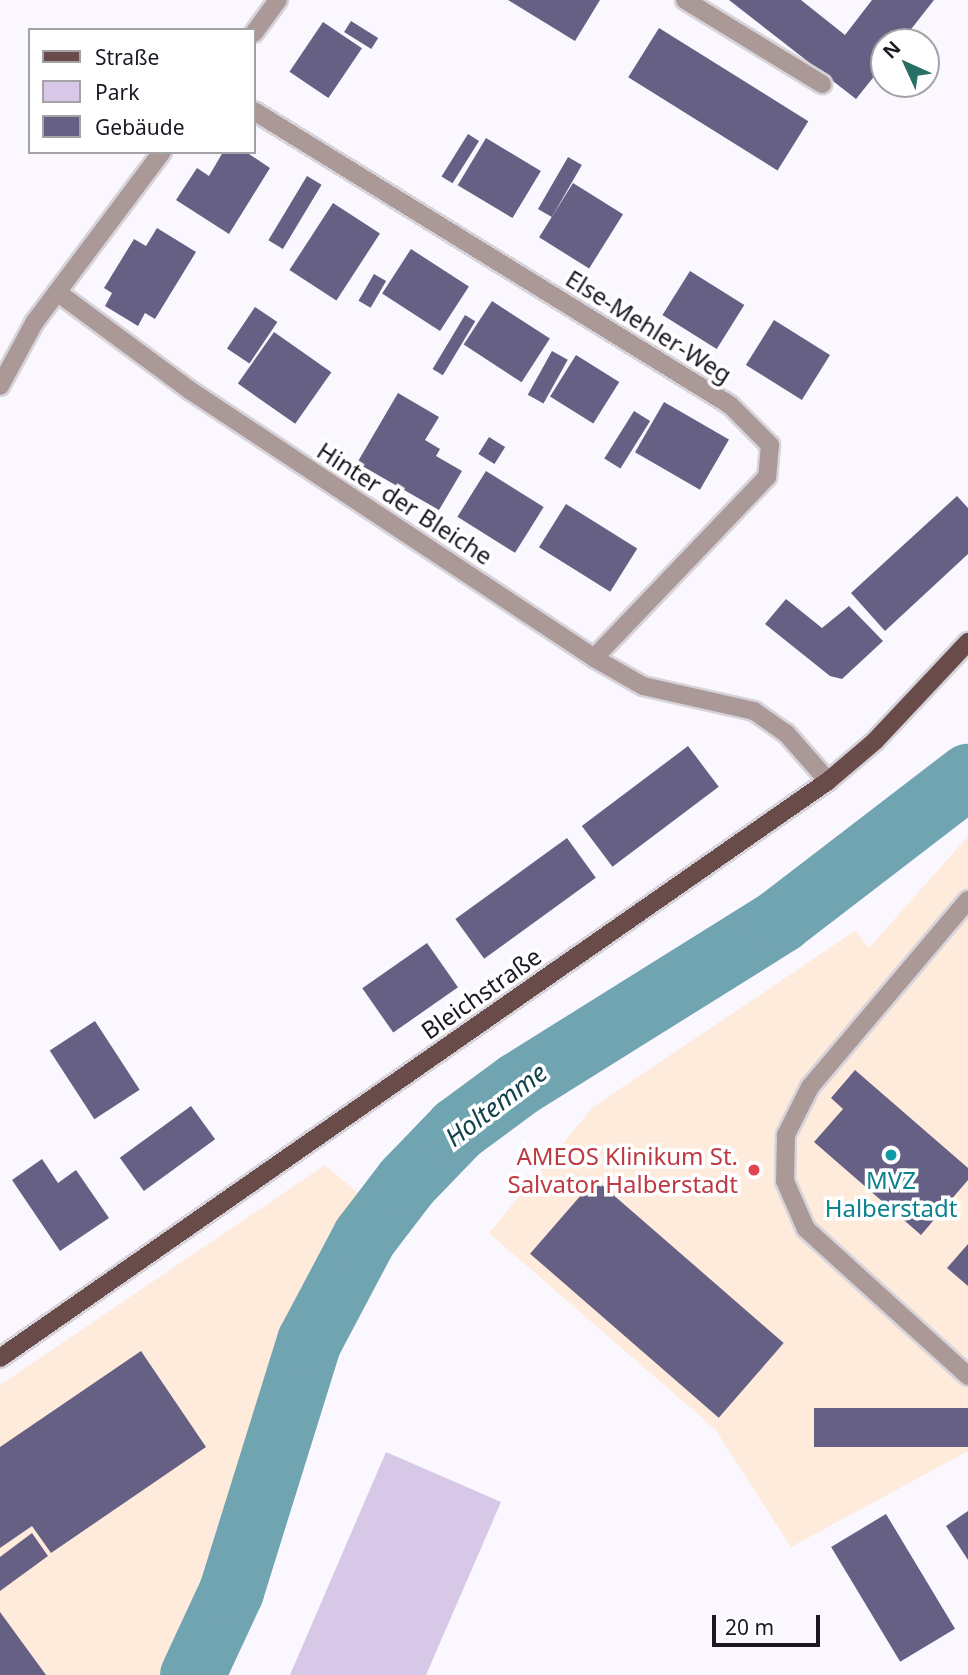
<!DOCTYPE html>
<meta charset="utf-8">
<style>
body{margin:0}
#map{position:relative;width:968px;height:1675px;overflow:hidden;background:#faf7fe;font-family:"Noto Sans",sans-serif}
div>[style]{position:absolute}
.education>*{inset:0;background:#ffebdc}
.medical>*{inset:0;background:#feebdb}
.green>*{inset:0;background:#d6c8e6}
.river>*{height:65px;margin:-32.5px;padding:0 32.5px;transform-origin:32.5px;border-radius:32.5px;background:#71a4b1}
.building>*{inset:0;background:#656084;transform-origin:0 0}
.roads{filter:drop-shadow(2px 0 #d7d3db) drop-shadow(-2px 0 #d7d3db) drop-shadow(0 2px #d7d3db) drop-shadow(0 -2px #d7d3db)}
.minor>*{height:18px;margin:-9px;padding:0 9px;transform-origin:9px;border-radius:9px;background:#ab9997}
.major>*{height:18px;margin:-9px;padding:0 9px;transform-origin:9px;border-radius:9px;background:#694c49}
.dots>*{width:19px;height:19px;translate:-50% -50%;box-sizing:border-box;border:4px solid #fff;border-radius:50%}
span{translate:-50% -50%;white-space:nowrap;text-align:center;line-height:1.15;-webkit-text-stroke:7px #fff;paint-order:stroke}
.street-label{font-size:24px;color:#1d1723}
.health-label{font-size:24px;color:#be3a42}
.right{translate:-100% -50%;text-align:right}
.culture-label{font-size:24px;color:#0d838f}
.water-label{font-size:26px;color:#12414b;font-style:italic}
.legend{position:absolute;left:28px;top:28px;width:228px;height:126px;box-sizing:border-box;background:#fff;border:2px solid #a5a2a7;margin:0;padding:9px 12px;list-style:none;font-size:21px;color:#1d1723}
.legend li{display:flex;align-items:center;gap:14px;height:35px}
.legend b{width:35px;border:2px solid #a5a2a7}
.north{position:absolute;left:870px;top:28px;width:70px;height:70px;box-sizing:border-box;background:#fff;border:2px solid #a5a2a7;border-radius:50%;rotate:315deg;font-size:19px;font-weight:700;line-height:28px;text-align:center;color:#1d1723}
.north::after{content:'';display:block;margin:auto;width:24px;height:32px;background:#286f65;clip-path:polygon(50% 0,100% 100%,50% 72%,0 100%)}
.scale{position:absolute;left:712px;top:1615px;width:108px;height:32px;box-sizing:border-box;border:4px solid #1d1723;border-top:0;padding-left:9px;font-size:21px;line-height:24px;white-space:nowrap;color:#1d1723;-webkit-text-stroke:5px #fff;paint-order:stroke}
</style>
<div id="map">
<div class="education">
<i style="clip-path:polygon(325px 1165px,365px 1199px,192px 1637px,166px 1675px,0 1675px,0 1385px)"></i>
</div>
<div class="medical">
<i style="clip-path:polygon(968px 836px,968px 1451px,791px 1547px,715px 1429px,489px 1233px,593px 1107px,855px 931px,869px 948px)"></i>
</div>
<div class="green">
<i style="clip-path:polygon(386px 1452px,501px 1502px,426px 1675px,290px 1675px)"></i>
</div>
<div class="river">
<i style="left:192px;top:1675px;width:93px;rotate:-65.1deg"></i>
<i style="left:231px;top:1591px;width:262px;rotate:-72.7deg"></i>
<i style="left:309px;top:1341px;width:118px;rotate:-62.1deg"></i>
<i style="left:364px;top:1237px;width:69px;rotate:-52.6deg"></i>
<i style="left:406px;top:1182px;width:74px;rotate:-46.1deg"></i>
<i style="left:457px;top:1129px;width:76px;rotate:-36.4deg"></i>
<i style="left:518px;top:1084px;width:309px;rotate:-32deg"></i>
<i style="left:780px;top:920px;width:237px;rotate:-37.5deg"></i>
</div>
<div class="building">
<i style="clip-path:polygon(508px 0,600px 0,575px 41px)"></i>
<i style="clip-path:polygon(729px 0,801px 0,845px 35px,872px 0,934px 0,901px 42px,884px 42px,884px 64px,856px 99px)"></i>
<i style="left:351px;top:21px;width:32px;height:13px;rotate:32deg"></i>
<i style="left:323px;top:22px;width:47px;height:60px;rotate:34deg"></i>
<i style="left:659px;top:28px;width:176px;height:58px;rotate:32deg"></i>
<i style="left:468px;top:134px;width:13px;height:50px;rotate:32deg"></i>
<i style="left:486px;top:138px;width:64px;height:55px;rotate:31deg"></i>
<i style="clip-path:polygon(223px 152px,246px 152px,270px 168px,229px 234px,176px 200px,197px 168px,209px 176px)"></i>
<i style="left:568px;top:157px;width:16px;height:60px;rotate:30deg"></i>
<i style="left:307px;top:176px;width:17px;height:75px;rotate:31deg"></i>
<i style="left:573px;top:183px;width:59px;height:64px;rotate:32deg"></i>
<i style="left:333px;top:203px;width:56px;height:80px;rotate:33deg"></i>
<i style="clip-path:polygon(157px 228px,196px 252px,155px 319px,145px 313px,138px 326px,105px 306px,112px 293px,104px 288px,134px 239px,146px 246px)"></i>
<i style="left:411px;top:249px;width:69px;height:53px;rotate:33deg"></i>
<i style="left:690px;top:271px;width:64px;height:52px;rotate:32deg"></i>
<i style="left:374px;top:274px;width:14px;height:31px;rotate:30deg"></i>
<i style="left:492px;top:301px;width:69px;height:52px;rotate:33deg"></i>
<i style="left:255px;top:307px;width:27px;height:50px;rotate:34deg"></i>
<i style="left:465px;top:315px;width:12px;height:63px;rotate:31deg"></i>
<i style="left:774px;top:320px;width:66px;height:53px;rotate:32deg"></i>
<i style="left:274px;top:332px;width:70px;height:63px;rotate:35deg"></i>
<i style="left:552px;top:351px;width:18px;height:50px;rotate:29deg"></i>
<i style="left:576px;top:355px;width:51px;height:49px;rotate:32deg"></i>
<i style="clip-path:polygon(398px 393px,439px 417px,425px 440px,440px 449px,436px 456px,462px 471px,439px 510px,357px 463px)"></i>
<i style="left:664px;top:402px;width:75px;height:58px;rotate:30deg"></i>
<i style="left:634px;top:411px;width:19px;height:56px;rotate:32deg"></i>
<i style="left:489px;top:437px;width:19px;height:20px;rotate:32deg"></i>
<i style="left:486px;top:471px;width:68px;height:54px;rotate:32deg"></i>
<i style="clip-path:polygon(957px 496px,968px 508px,968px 554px,885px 631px,851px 593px)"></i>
<i style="left:566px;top:504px;width:84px;height:51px;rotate:32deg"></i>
<i style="clip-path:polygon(786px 599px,822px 628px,849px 606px,883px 641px,842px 679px,830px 676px,765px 624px)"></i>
<i style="left:688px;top:746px;width:51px;height:133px;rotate:53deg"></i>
<i style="left:567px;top:838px;width:49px;height:138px;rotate:54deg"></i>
<i style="left:427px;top:943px;width:54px;height:79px;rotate:55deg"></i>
<i style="left:95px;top:1021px;width:82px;height:54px;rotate:57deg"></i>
<i style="clip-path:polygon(855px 1070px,968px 1168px,968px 1180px,921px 1235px,814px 1142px,843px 1109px,831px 1098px)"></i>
<i style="left:191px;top:1106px;width:41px;height:88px;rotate:54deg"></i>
<i style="clip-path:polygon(42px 1159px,58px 1183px,76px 1170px,109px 1218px,60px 1251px,12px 1180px)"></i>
<i style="left:595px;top:1179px;width:250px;height:99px;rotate:41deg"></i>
<i style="clip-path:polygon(968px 1244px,968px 1286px,947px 1268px)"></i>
<i style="clip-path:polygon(141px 1351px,206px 1447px,51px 1553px,32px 1526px,0 1548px,0 1447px)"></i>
<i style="left:968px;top:1408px;width:39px;height:154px;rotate:90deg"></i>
<i style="clip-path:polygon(968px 1511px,968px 1560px,946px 1526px)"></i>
<i style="left:886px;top:1514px;width:134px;height:64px;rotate:59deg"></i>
<i style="clip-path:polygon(32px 1533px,48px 1556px,0 1591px,0 1557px)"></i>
<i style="clip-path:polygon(0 1612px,46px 1675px,0 1675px)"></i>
</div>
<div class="roads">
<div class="minor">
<i style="left:685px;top:0;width:161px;rotate:31.5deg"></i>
<i style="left:254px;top:33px;width:41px;rotate:-54deg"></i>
<i style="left:254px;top:111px;width:559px;rotate:31.7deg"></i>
<i style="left:730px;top:405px;width:57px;rotate:45deg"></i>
<i style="left:770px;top:445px;width:32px;rotate:95deg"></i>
<i style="left:767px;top:477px;width:250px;rotate:133.7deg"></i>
<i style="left:57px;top:292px;width:167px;rotate:36.5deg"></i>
<i style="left:191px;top:391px;width:483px;rotate:33.5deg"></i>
<i style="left:594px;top:658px;width:56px;rotate:29.7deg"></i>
<i style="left:643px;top:686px;width:114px;rotate:12.7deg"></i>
<i style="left:754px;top:711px;width:39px;rotate:35deg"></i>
<i style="left:786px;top:733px;width:64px;rotate:48.8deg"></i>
<i style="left:0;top:386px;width:72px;rotate:-61.6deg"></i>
<i style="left:34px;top:323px;width:214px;rotate:-53.2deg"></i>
<i style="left:968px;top:900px;width:245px;rotate:130.2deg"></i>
<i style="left:810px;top:1087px;width:54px;rotate:116.6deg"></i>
<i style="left:786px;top:1135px;width:46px;rotate:91.2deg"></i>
<i style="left:785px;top:1181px;width:52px;rotate:66.4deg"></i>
<i style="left:806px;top:1229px;width:219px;rotate:42.2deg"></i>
</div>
<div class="major">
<i style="left:0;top:1358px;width:1009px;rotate:-34.87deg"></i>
<i style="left:828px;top:781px;width:62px;rotate:-40.4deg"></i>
<i style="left:875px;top:741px;width:136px;rotate:-46.8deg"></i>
</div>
</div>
<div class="dots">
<i style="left:891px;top:1155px;background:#0f9aa8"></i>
<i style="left:754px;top:1170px;background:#e0444e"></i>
</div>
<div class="street-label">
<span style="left:649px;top:326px;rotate:32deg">Else-Mehler-Weg</span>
<span style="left:405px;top:503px;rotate:33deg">Hinter der Bleiche</span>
<span style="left:481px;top:993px;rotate:-35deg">Bleichstraße</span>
</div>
<div class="health-label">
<span class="right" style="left:738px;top:1170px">AMEOS Klinikum St.<br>Salvator Halberstadt</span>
</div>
<div class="culture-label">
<span style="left:891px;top:1194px">MVZ<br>Halberstadt</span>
</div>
<div class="water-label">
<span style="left:496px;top:1105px;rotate:-37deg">Holtemme</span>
</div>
<ul class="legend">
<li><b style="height:9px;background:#694c49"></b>Straße</li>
<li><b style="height:19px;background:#d6c8e6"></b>Park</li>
<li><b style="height:19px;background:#656084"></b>Gebäude</li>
</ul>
<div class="north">N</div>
<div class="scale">20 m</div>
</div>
